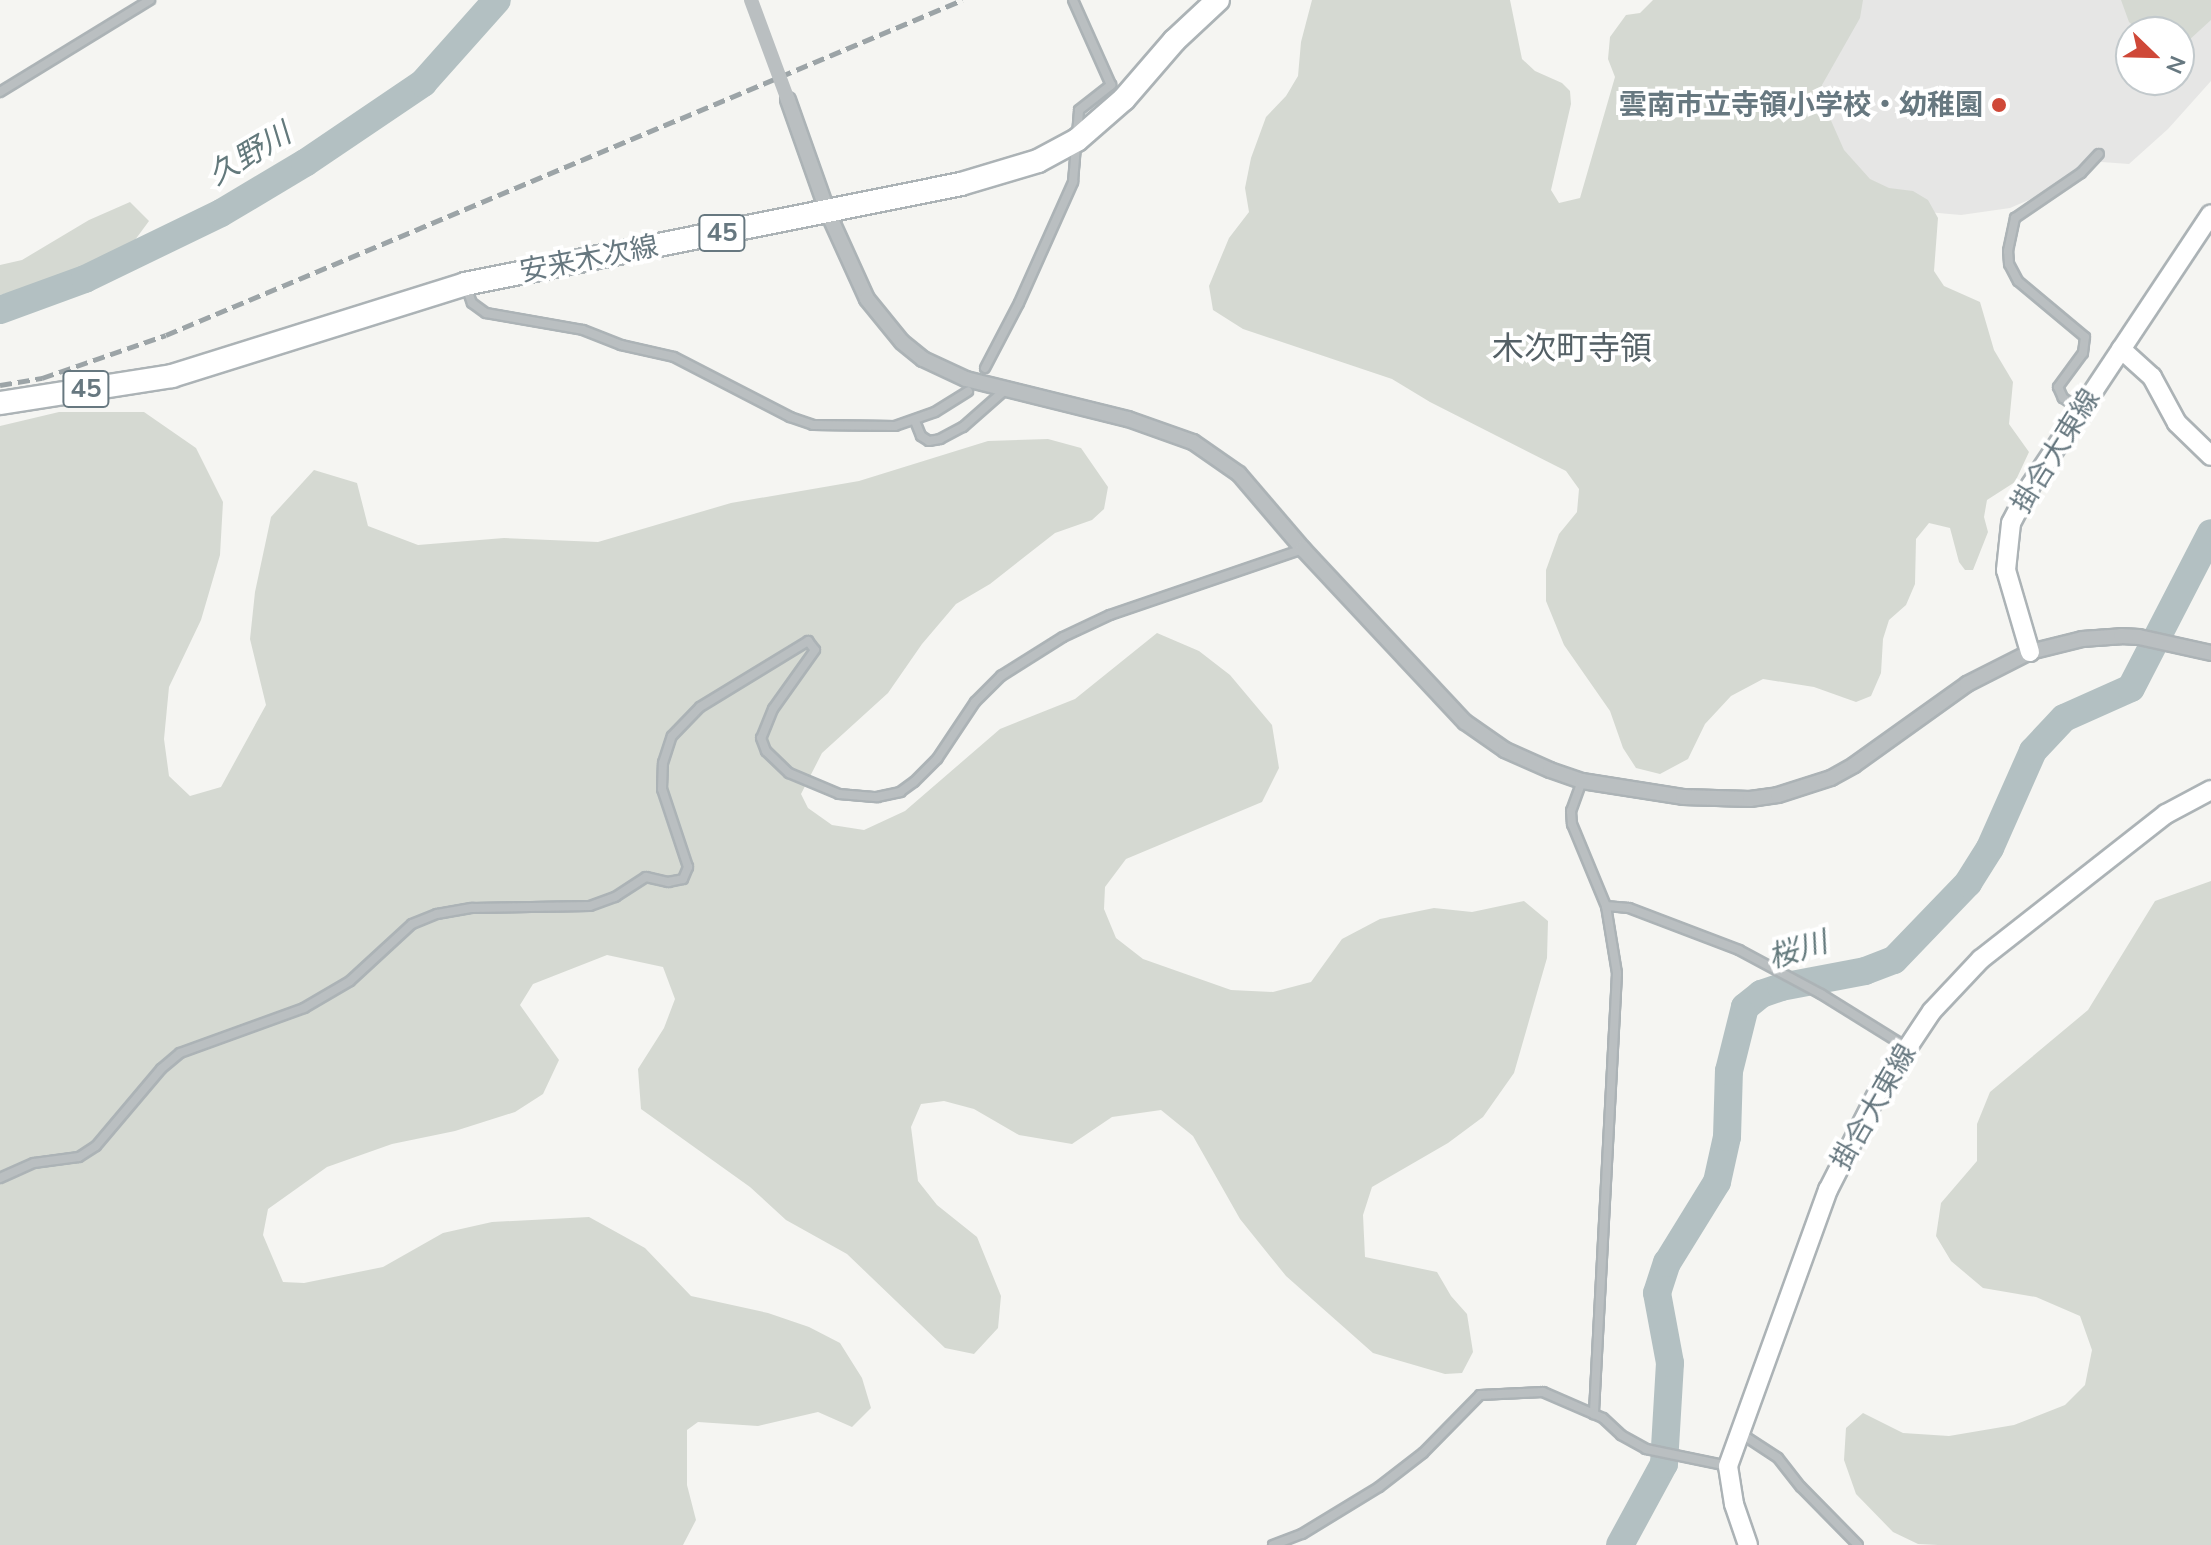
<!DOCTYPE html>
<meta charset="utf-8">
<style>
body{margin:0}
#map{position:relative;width:2211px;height:1545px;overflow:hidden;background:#f5f5f2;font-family:"Nunito Sans","Noto Sans JP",sans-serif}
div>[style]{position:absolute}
.built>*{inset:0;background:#e6e6e5}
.green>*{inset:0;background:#d5d9d2}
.river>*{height:28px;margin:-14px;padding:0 14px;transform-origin:14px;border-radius:14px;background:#b3c0c2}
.roads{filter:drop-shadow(2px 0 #acb3b6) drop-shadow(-2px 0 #acb3b6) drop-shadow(0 2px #acb3b6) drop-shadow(0 -2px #acb3b6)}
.minor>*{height:8px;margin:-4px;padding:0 4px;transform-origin:4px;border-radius:4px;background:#babfc1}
.tertiary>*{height:14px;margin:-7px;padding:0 7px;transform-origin:7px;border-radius:7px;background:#babfc1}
.secondary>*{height:18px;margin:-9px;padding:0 9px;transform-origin:9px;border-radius:9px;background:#fff}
.primary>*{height:22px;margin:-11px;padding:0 11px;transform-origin:11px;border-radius:11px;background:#fff}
.rail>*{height:5px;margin-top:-2.5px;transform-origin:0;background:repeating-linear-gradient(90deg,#9ca4a7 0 12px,transparent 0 18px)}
.tertiary-bridge>*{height:14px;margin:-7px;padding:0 7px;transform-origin:7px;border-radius:7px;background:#babfc1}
.dots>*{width:22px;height:22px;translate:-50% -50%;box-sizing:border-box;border:4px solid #fff;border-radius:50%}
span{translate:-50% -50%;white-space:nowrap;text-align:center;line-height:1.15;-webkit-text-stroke:8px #fff;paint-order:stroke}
.shield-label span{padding:2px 6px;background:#fff;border:2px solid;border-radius:6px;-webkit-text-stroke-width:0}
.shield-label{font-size:26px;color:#677880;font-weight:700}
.poi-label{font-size:28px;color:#677880;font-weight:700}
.right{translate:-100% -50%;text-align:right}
.street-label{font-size:28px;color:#677880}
.water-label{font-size:30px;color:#63797c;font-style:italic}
.quarter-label{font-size:32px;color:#546066}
.north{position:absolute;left:2115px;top:16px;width:80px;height:80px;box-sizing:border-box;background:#fff;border:2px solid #c2c9cc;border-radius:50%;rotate:113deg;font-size:22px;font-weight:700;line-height:32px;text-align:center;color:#677880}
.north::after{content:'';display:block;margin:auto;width:28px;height:36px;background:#cf4838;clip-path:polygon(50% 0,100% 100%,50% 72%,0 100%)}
</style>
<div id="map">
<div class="built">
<i style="clip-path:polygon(evenodd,1822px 0,2211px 0,2211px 81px,2168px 129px,2129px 164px,2088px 161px,2052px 190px,2010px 208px,1961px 215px,1859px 206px,1812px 143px,1822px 0,2131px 32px,2179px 32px,2179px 80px,2131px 80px,2131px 32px)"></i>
</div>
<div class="green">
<i style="clip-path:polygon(1312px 0,1510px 0,1522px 59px,1535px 71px,1562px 83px,1570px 91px,1571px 104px,1551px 190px,1559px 203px,1580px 198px,1615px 77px,1608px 59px,1610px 37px,1626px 15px,1640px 13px,1653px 0,1863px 0,1860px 18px,1822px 85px,1825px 107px,1844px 150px,1870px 179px,1889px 188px,1913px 191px,1928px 200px,1938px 218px,1934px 271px,1944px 286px,1980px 302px,1994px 350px,2013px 382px,2009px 424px,2029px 452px,2015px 482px,1987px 500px,1984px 517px,1988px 532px,1973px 570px,1965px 570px,1959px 562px,1950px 528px,1929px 523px,1916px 539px,1915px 584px,1906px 605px,1889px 620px,1883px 639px,1881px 673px,1871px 696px,1856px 702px,1814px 687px,1763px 679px,1731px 696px,1705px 724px,1688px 759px,1660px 774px,1636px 768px,1623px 748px,1610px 711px,1564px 645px,1546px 601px,1546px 570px,1559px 534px,1577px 512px,1579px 489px,1566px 471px,1430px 402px,1392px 379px,1243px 329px,1213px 310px,1209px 286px,1229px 238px,1249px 212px,1245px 188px,1251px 158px,1266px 117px,1286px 96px,1298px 76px,1301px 42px)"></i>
<i style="clip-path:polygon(2121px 0,2211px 0,2211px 20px,2188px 41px,2179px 43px,2179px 32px,2140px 32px,2129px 22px)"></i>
<i style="clip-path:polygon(130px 202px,149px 221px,135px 240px,57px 280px,0 295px,0 265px,22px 260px,89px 220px)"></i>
<i style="clip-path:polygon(59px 412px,144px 412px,196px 448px,223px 502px,220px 555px,201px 620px,169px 687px,164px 739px,169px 776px,190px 796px,221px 787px,266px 705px,250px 639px,255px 592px,271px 517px,314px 470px,357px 483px,368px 526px,418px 545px,504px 538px,598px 542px,731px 503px,859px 481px,988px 441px,1048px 439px,1081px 448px,1108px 487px,1104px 509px,1092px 520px,1055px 533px,990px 584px,956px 604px,922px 644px,888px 693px,822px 753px,801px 794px,808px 808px,832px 825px,864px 830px,905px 811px,1000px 729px,1075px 699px,1157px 633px,1199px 651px,1230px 675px,1272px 725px,1279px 768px,1262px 802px,1126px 859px,1105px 887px,1104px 909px,1116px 938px,1143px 959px,1231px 990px,1273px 992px,1311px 982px,1342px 939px,1380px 919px,1434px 908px,1472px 912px,1524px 901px,1548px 921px,1547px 958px,1514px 1073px,1483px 1117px,1448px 1143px,1372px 1187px,1363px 1215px,1365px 1257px,1437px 1272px,1451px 1296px,1467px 1314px,1473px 1352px,1462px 1373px,1445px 1374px,1373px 1353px,1286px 1276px,1240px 1219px,1193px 1136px,1161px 1110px,1112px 1117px,1072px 1144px,1019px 1135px,974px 1109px,944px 1101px,921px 1104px,911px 1127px,918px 1181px,937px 1205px,977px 1237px,1001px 1296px,998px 1328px,974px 1354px,945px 1348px,847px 1254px,786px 1220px,750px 1187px,641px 1109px,638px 1069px,664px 1028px,675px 999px,663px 967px,607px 955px,533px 984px,520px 1005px,559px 1060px,543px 1094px,515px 1112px,455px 1131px,392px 1144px,327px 1167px,268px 1209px,263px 1235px,283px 1282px,304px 1283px,383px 1267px,443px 1233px,492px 1222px,589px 1217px,645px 1248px,691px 1296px,768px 1313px,809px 1327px,840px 1343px,862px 1378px,871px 1408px,852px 1427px,818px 1412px,758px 1426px,698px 1422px,687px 1430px,687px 1485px,696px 1520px,683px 1545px,0 1545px,0 426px)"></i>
<i style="clip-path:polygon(2211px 881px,2211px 1545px,1938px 1545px,1918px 1544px,1893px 1532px,1856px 1494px,1844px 1460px,1846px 1428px,1863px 1413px,1903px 1433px,1949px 1436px,2014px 1425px,2065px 1405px,2085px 1385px,2092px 1350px,2080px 1316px,2036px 1297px,1983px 1288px,1951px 1261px,1936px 1236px,1941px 1203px,1977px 1161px,1977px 1124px,1990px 1092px,2088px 1010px,2155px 901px)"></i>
</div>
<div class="river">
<i style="left:0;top:310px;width:90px;rotate:-20deg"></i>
<i style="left:85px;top:279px;width:151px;rotate:-25.9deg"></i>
<i style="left:221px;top:213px;width:98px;rotate:-30.8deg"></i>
<i style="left:305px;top:163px;width:143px;rotate:-34.1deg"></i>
<i style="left:423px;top:83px;width:111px;rotate:-48.3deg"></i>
<i style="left:1620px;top:1545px;width:92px;rotate:-61.5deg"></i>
<i style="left:1664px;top:1464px;width:101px;rotate:-86.6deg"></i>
<i style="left:1670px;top:1363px;width:71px;rotate:-100.5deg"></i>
<i style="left:1657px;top:1293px;width:32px;rotate:-72deg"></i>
<i style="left:1667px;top:1263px;width:95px;rotate:-58.3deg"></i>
<i style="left:1717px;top:1182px;width:46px;rotate:-77.5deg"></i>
<i style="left:1727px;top:1137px;width:66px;rotate:-88.3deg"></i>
<i style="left:1729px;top:1071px;width:66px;rotate:-76deg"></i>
<i style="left:1745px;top:1007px;width:21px;rotate:-39deg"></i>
<i style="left:1761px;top:994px;width:21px;rotate:-19deg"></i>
<i style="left:1781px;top:987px;width:86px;rotate:-10.8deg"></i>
<i style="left:1865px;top:971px;width:31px;rotate:-21deg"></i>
<i style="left:1894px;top:960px;width:107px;rotate:-46.1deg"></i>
<i style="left:1968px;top:883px;width:41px;rotate:-57.8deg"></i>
<i style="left:1990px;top:848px;width:106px;rotate:-66.1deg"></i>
<i style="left:2033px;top:751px;width:45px;rotate:-46.8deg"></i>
<i style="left:2064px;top:718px;width:73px;rotate:-24.1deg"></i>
<i style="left:2131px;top:688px;width:174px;rotate:-62.7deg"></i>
</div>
<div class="roads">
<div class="minor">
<i style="left:0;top:92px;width:176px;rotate:-31.5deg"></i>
<i style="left:466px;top:286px;width:18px;rotate:71deg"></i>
<i style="left:472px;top:303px;width:17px;rotate:36deg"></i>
<i style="left:486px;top:313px;width:98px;rotate:9.9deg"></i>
<i style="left:583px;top:330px;width:41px;rotate:21.5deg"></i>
<i style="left:621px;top:345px;width:54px;rotate:12.8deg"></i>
<i style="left:674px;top:357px;width:131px;rotate:27.3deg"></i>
<i style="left:790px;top:417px;width:24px;rotate:19deg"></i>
<i style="left:813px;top:425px;width:82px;rotate:0.7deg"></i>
<i style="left:895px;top:426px;width:42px;rotate:-19.3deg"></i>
<i style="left:935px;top:412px;width:39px;rotate:-32deg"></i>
<i style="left:985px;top:368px;width:73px;rotate:-62.4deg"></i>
<i style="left:1019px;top:303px;width:133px;rotate:-65.9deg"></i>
<i style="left:1073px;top:182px;width:72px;rotate:-85.2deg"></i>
<i style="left:1079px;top:110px;width:41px;rotate:-38deg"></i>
<i style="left:1111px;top:85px;width:93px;rotate:-114.1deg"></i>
<i style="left:2081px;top:410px;width:22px;rotate:-146deg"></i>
<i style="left:2063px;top:398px;width:12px;rotate:-114deg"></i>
<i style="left:2058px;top:387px;width:42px;rotate:-53.7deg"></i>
<i style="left:2083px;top:353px;width:16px;rotate:-83deg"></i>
<i style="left:2085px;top:337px;width:87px;rotate:-140.1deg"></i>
<i style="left:2018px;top:281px;width:19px;rotate:-118deg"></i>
<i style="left:2009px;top:264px;width:13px;rotate:-94deg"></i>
<i style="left:2008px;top:251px;width:34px;rotate:-78deg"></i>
<i style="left:2015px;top:218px;width:80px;rotate:-34.3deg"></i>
<i style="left:2081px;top:173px;width:26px;rotate:-47deg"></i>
<i style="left:915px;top:421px;width:16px;rotate:68deg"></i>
<i style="left:921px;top:436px;width:9px;rotate:32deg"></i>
<i style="left:929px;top:441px;width:11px;rotate:-10deg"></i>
<i style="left:940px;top:439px;width:26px;rotate:-28deg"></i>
<i style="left:963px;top:427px;width:56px;rotate:-41.4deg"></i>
<i style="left:1582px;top:781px;width:32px;rotate:110deg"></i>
<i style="left:1571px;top:811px;width:13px;rotate:86deg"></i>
<i style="left:1572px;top:824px;width:89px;rotate:67.5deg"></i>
<i style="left:1606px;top:906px;width:68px;rotate:80.7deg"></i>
<i style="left:1617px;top:973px;width:442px;rotate:93deg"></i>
<i style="left:1606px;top:906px;width:23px;rotate:5deg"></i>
<i style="left:1629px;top:908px;width:118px;rotate:20.9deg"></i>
<i style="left:1739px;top:950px;width:93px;rotate:28.2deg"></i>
<i style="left:1821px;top:994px;width:100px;rotate:31.9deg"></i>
<i style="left:0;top:1178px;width:37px;rotate:-24deg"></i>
<i style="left:34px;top:1163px;width:45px;rotate:-7.6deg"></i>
<i style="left:79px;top:1157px;width:20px;rotate:-33deg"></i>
<i style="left:96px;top:1146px;width:101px;rotate:-49.8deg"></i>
<i style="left:161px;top:1069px;width:25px;rotate:-40deg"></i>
<i style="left:180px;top:1053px;width:132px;rotate:-19.9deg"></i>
<i style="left:304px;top:1008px;width:53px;rotate:-30.4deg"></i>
<i style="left:350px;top:981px;width:84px;rotate:-42.6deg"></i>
<i style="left:412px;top:924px;width:27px;rotate:-22deg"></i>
<i style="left:437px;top:914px;width:36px;rotate:-10deg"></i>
<i style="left:472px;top:908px;width:118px;rotate:-1deg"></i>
<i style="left:590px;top:906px;width:27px;rotate:-20deg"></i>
<i style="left:615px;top:897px;width:37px;rotate:-33deg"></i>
<i style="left:646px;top:877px;width:23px;rotate:13deg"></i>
<i style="left:668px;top:882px;width:15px;rotate:-11deg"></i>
<i style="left:683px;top:879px;width:13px;rotate:-67deg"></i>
<i style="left:688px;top:867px;width:82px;rotate:-108.4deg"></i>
<i style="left:662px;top:789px;width:26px;rotate:-88deg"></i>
<i style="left:663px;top:763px;width:28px;rotate:-72deg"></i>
<i style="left:672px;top:736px;width:40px;rotate:-46deg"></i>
<i style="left:700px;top:707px;width:127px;rotate:-31.4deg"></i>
<i style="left:808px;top:641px;width:11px;rotate:52deg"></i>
<i style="left:815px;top:650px;width:72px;rotate:125.4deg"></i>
<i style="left:773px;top:709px;width:31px;rotate:112deg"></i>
<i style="left:761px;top:738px;width:14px;rotate:69deg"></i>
<i style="left:766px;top:751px;width:32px;rotate:44deg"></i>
<i style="left:789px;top:773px;width:54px;rotate:22.8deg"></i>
<i style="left:839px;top:794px;width:38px;rotate:5deg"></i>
<i style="left:877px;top:797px;width:24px;rotate:-12deg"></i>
<i style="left:900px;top:792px;width:17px;rotate:-36deg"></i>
<i style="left:914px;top:782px;width:33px;rotate:-45deg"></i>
<i style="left:937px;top:759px;width:69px;rotate:-56.3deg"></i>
<i style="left:975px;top:702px;width:37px;rotate:-45deg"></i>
<i style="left:1001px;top:676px;width:73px;rotate:-32.2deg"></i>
<i style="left:1063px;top:637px;width:52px;rotate:-25.1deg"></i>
<i style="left:1110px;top:615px;width:204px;rotate:-18.9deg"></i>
<i style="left:1740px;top:1433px;width:45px;rotate:33.3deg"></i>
<i style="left:1778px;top:1458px;width:37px;rotate:52deg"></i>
<i style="left:1801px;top:1487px;width:81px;rotate:45.5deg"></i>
<i style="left:1273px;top:1545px;width:31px;rotate:-21deg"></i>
<i style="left:1302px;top:1534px;width:90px;rotate:-31.4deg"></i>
<i style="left:1379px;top:1487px;width:56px;rotate:-37.7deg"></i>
<i style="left:1423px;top:1453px;width:81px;rotate:-45.5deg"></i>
<i style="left:1480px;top:1395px;width:63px;rotate:-2.7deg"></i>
<i style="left:1543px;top:1392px;width:65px;rotate:23.4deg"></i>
<i style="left:1603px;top:1418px;width:25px;rotate:43deg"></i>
<i style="left:1621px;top:1435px;width:29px;rotate:29deg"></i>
<i style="left:1646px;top:1449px;width:84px;rotate:11.7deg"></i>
</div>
<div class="tertiary">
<i style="left:788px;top:100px;width:120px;rotate:70.5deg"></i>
<i style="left:828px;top:213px;width:94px;rotate:65.6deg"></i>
<i style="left:867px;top:299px;width:55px;rotate:50.9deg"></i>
<i style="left:902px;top:342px;width:27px;rotate:39deg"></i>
<i style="left:923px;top:359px;width:47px;rotate:24.9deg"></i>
<i style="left:966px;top:379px;width:167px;rotate:13.9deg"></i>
<i style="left:1128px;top:419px;width:69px;rotate:19.5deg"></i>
<i style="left:1193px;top:442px;width:56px;rotate:34.8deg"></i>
<i style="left:1239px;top:474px;width:99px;rotate:49.5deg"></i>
<i style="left:1303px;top:549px;width:237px;rotate:46.9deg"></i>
<i style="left:1465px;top:722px;width:49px;rotate:35deg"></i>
<i style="left:1505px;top:750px;width:49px;rotate:24deg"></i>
<i style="left:1550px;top:770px;width:34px;rotate:19deg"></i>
<i style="left:1582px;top:781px;width:102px;rotate:9deg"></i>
<i style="left:1683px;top:797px;width:67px;rotate:1.7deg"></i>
<i style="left:1750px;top:799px;width:28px;rotate:-8deg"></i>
<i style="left:1778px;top:795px;width:56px;rotate:-17.8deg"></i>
<i style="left:1831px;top:778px;width:26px;rotate:-29deg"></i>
<i style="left:1854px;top:765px;width:139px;rotate:-35.6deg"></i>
<i style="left:1967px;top:684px;width:71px;rotate:-26.9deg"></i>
<i style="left:2030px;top:652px;width:54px;rotate:-14deg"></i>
<i style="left:2082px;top:639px;width:39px;rotate:-4deg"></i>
<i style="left:2121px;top:636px;width:18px;rotate:3deg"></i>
<i style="left:2139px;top:637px;width:74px;rotate:12.5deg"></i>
</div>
<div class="secondary">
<i style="left:2121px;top:349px;width:42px;rotate:42.1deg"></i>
<i style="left:2152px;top:377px;width:52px;rotate:61.5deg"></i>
<i style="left:2177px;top:423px;width:47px;rotate:44.1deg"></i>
<i style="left:2030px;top:652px;width:85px;rotate:-106.3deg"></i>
<i style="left:2006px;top:570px;width:47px;rotate:-83.9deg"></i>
<i style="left:2011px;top:523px;width:43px;rotate:-62.2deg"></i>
<i style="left:2031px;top:485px;width:325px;rotate:-56.4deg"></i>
<i style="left:1748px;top:1545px;width:43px;rotate:-108.9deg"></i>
<i style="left:1734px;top:1504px;width:38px;rotate:-99deg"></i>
<i style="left:1728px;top:1466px;width:294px;rotate:-70.1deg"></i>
<i style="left:1828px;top:1190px;width:110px;rotate:-63deg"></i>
<i style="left:1878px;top:1092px;width:97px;rotate:-56.3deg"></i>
<i style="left:1932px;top:1011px;width:71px;rotate:-46.7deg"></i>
<i style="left:1981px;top:959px;width:235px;rotate:-38.1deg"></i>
<i style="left:2166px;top:814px;width:51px;rotate:-28.1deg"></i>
</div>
<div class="primary">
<i style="left:0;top:403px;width:174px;rotate:-8.9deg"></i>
<i style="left:172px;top:376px;width:307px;rotate:-17.4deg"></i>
<i style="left:465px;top:284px;width:506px;rotate:-11.4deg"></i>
<i style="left:961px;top:184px;width:80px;rotate:-16.6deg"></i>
<i style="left:1038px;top:161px;width:44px;rotate:-28.3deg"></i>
<i style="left:1077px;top:140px;width:62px;rotate:-41.1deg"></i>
<i style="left:1124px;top:99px;width:77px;rotate:-49.2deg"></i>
<i style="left:1174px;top:41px;width:60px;rotate:-43deg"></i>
</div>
</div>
<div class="rail">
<i style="left:0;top:385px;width:43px;rotate:-9.5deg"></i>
<i style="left:42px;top:378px;width:131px;rotate:-19.1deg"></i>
<i style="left:166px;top:335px;width:864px;rotate:-22.82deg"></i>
</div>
<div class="tertiary-bridge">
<i style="left:751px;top:0;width:107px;rotate:69.7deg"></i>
</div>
<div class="dots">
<i style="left:1999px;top:105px;background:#cf4838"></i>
</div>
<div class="shield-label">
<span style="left:722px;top:233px">45</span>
<span style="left:86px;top:389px">45</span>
</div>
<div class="poi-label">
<span class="right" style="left:1983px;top:105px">雲南市立寺領小学校・幼稚園</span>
</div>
<div class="street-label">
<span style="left:589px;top:259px;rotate:-11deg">安来木次線</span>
<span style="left:2056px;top:451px;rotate:-58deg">掛合大東線</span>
<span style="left:1874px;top:1107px;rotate:-60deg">掛合大東線</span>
</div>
<div class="water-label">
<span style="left:250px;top:155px;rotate:-31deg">久野川</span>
<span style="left:1798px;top:951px;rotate:-17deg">桜川</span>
</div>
<div class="quarter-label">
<span style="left:1572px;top:349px">木次町寺領</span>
</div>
<div class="north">N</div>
</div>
